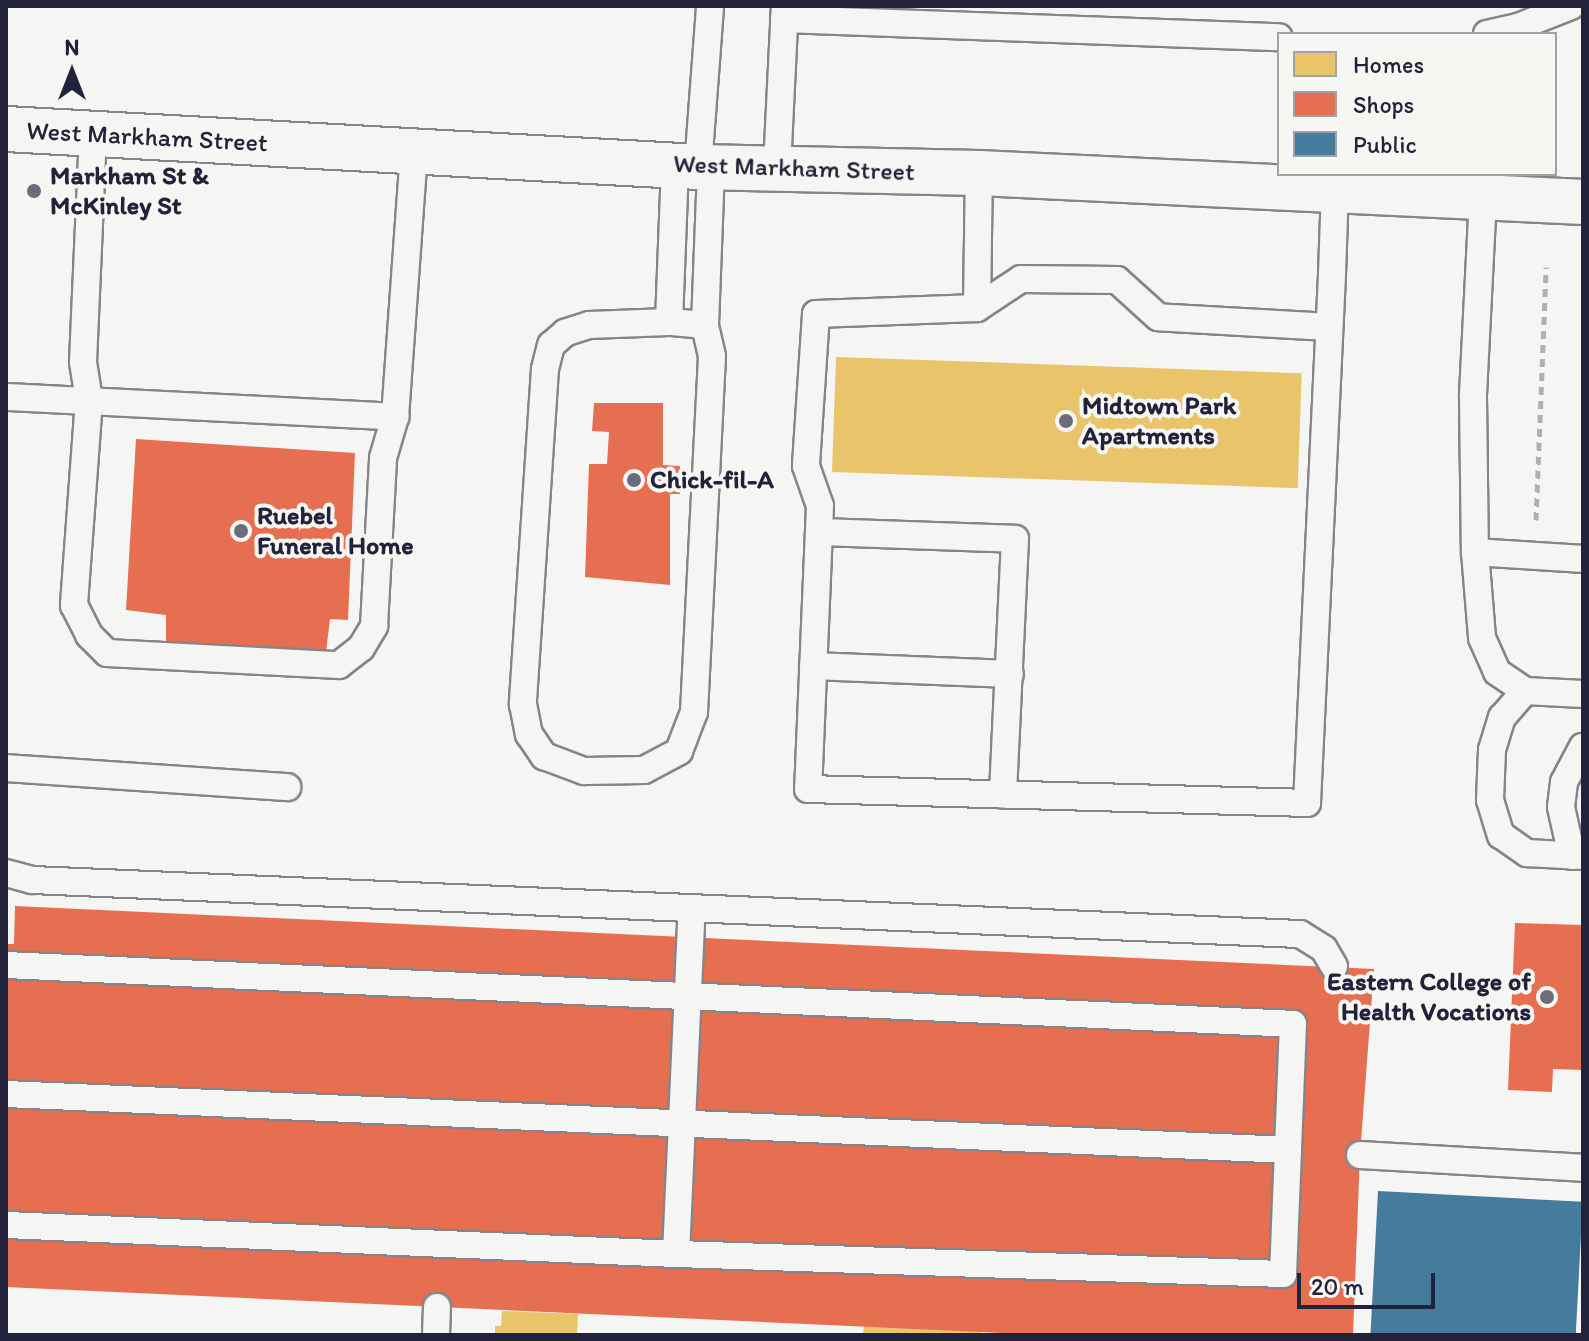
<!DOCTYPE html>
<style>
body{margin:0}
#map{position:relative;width:1589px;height:1341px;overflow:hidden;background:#f5f5f3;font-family:Itim,sans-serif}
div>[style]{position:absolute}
.homes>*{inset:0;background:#e9c46a;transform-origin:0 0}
.shops>*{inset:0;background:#e76f51}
.public>*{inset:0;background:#457b9d;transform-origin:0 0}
.path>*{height:5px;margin-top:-2.5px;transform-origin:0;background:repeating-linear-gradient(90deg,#b0b0b2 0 8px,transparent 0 14px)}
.roads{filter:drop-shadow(2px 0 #858589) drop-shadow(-2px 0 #858589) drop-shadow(0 2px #858589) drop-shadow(0 -2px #858589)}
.lane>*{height:26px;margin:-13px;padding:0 13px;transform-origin:13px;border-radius:13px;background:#f5f5f3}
.secondary>*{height:44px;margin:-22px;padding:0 22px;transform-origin:22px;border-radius:22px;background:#f5f5f3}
.dots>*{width:22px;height:22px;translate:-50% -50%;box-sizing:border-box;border:4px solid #f6f6f2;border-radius:50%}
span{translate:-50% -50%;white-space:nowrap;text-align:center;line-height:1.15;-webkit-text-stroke:8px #f6f6f2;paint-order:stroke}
.street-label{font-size:26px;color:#22223b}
.poi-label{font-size:26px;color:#22223b;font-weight:700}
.left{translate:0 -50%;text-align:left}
.right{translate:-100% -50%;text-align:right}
.frame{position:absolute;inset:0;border:8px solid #22223b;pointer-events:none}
.legend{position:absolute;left:1277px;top:32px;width:280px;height:144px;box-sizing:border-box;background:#f6f6f2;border:2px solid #a1a1a9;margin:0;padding:10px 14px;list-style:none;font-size:24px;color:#22223b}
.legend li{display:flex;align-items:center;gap:16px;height:40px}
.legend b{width:40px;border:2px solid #a1a1a9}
.north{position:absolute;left:32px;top:32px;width:80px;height:80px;-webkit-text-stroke:6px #f6f6f2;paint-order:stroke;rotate:0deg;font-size:22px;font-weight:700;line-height:32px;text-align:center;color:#22223b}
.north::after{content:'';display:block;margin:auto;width:28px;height:36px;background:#22223b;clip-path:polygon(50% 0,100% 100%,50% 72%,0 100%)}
.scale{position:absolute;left:1297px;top:1273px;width:138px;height:36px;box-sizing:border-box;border:4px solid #22223b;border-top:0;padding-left:10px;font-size:24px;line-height:28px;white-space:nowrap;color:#22223b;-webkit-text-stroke:6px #f6f6f2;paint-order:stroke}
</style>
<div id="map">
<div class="homes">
<i style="left:836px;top:357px;width:466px;height:115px;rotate:2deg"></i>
<i style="clip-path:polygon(502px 1311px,578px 1314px,577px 1335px,495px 1335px,495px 1326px,501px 1326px)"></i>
<i style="clip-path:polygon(864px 1325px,980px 1330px,982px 1335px,863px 1335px)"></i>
</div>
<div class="shops">
<i style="clip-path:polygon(594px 403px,663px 403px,663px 465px,680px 466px,680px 494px,670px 494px,670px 585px,585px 577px,589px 464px,607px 464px,609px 432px,592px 431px)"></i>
<i style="clip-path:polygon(136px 439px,355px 453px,348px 620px,330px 619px,326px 652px,166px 648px,166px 615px,126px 610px)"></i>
<i style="clip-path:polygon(15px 906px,1374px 969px,1360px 1155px,1353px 1335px,1044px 1335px,6px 1287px,6px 944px,14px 944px)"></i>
<i style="clip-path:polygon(1515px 923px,1583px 925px,1583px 1070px,1553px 1069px,1552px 1092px,1508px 1090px)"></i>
</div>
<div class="public">
<i style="left:1378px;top:1191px;width:205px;height:144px;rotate:3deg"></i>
</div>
<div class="path">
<i style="left:1536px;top:520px;width:253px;rotate:-87.7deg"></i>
</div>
<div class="roads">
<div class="lane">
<i style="left:784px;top:19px;width:495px;rotate:2.1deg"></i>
<i style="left:1487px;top:34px;width:32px;rotate:-13deg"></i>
<i style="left:1518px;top:27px;width:57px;rotate:-21.6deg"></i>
<i style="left:93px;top:133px;width:229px;rotate:92.5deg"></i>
<i style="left:83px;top:362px;width:38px;rotate:81deg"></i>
<i style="left:89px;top:400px;width:206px;rotate:94.2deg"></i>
<i style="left:74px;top:605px;width:34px;rotate:63deg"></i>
<i style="left:89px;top:635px;width:25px;rotate:45deg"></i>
<i style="left:107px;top:653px;width:232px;rotate:3deg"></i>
<i style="left:339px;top:665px;width:28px;rotate:-38deg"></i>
<i style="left:361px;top:648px;width:26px;rotate:-59deg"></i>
<i style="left:374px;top:626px;width:168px;rotate:-86.9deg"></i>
<i style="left:383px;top:458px;width:43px;rotate:-73.7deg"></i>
<i style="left:395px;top:417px;width:266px;rotate:-85.9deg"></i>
<i style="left:698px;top:167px;width:161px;rotate:-85.7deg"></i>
<i style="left:777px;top:168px;width:162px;rotate:-87.2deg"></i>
<i style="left:1483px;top:197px;width:200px;rotate:92.9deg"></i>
<i style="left:1473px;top:397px;width:155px;rotate:89.3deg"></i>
<i style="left:1475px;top:552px;width:86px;rotate:85.3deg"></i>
<i style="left:1482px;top:638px;width:37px;rotate:66deg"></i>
<i style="left:1497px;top:672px;width:34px;rotate:34deg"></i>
<i style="left:1525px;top:691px;width:58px;rotate:3deg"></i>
<i style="left:977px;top:308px;width:135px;rotate:-89.2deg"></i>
<i style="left:669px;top:322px;width:157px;rotate:-87.8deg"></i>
<i style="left:705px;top:325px;width:36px;rotate:-175deg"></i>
<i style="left:669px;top:322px;width:80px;rotate:177.9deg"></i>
<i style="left:589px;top:325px;width:25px;rotate:162deg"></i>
<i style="left:565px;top:333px;width:18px;rotate:139deg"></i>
<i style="left:551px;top:345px;width:25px;rotate:104deg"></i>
<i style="left:545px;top:369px;width:336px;rotate:93.8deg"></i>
<i style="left:523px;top:704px;width:31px;rotate:79deg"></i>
<i style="left:529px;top:734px;width:27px;rotate:56deg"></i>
<i style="left:544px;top:756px;width:43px;rotate:20.6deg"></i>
<i style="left:584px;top:771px;width:60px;rotate:-1deg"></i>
<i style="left:644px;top:770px;width:40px;rotate:-28deg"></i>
<i style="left:679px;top:751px;width:42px;rotate:-69deg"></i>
<i style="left:694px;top:712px;width:356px;rotate:-87.1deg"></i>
<i style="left:712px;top:356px;width:32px;rotate:-103deg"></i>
<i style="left:705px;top:325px;width:158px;rotate:-87.8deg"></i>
<i style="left:1329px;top:327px;width:171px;rotate:-176.7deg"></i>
<i style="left:1158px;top:317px;width:55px;rotate:-137.9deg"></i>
<i style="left:1117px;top:280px;width:96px;rotate:-179.4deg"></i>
<i style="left:1021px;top:279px;width:53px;rotate:146.6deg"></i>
<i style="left:977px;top:308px;width:161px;rotate:177.9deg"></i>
<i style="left:816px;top:314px;width:152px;rotate:93.8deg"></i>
<i style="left:806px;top:466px;width:42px;rotate:70.7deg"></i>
<i style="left:820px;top:506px;width:283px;rotate:92.4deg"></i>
<i style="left:808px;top:789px;width:499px;rotate:1.6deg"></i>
<i style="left:1307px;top:803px;width:530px;rotate:-87.29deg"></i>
<i style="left:1332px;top:274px;width:85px;rotate:-88deg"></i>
<i style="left:6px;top:397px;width:390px;rotate:2.9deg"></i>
<i style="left:819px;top:532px;width:196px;rotate:2deg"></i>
<i style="left:1015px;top:539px;width:256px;rotate:92.7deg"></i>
<i style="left:1475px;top:552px;width:108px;rotate:3.7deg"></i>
<i style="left:813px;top:666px;width:197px;rotate:2.3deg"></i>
<i style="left:1525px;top:691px;width:35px;rotate:131deg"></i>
<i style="left:1502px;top:717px;width:34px;rotate:107deg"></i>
<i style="left:1492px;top:750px;width:50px;rotate:92.3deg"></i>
<i style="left:1490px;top:800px;width:37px;rotate:73deg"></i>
<i style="left:1501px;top:835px;width:32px;rotate:35deg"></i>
<i style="left:1527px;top:853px;width:56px;rotate:3.1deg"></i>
<i style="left:6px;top:768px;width:282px;rotate:3.9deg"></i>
<i style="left:1572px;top:856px;width:50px;rotate:-102.7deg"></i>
<i style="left:1561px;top:807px;width:25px;rotate:-83deg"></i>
<i style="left:1564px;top:782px;width:40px;rotate:-62deg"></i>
<i style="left:6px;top:873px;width:27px;rotate:15deg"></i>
<i style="left:32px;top:880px;width:1269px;rotate:2.44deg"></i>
<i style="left:1300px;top:934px;width:28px;rotate:32deg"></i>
<i style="left:1324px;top:949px;width:20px;rotate:60deg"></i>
<i style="left:6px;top:965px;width:1288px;rotate:2.62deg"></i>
<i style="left:1293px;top:1024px;width:126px;rotate:92.3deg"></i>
<i style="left:6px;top:1094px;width:1283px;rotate:2.5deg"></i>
<i style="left:1288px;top:1150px;width:124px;rotate:92.3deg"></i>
<i style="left:1283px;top:1274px;width:607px;rotate:-178.11deg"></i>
<i style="left:676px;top:1254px;width:671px;rotate:-177.52deg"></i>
<i style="left:1360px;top:1155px;width:223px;rotate:3.3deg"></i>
<i style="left:676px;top:1254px;width:346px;rotate:-87.4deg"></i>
<i style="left:436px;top:1335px;width:28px;rotate:-88deg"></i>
</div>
<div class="secondary">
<i style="left:6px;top:129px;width:693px;rotate:3.14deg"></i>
<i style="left:698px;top:167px;width:281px;rotate:1.2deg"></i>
<i style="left:979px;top:173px;width:605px;rotate:2.75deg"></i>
</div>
</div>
<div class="dots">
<i style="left:34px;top:191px;background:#6c6c7b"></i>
<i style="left:1066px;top:421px;background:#6c6c7b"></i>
<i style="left:634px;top:480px;background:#6c6c7b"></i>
<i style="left:241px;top:531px;background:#6c6c7b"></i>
<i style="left:1547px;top:997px;background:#6c6c7b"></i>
</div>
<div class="street-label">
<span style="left:147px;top:137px;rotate:3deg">West Markham Street</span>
<span style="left:794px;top:168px;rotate:2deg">West Markham Street</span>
</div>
<div class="poi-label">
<span class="left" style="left:50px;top:191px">Markham St &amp;<br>McKinley St</span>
<span class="left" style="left:1082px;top:421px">Midtown Park<br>Apartments</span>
<span class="left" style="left:650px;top:480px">Chick-fil-A</span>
<span class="left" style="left:257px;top:531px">Ruebel<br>Funeral Home</span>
<span class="right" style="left:1531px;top:997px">Eastern College of<br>Health Vocations</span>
</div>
<div class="frame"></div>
<ul class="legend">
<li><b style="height:22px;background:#e9c46a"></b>Homes</li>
<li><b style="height:22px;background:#e76f51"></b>Shops</li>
<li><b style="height:22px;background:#457b9d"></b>Public</li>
</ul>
<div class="north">N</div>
<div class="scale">20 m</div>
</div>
